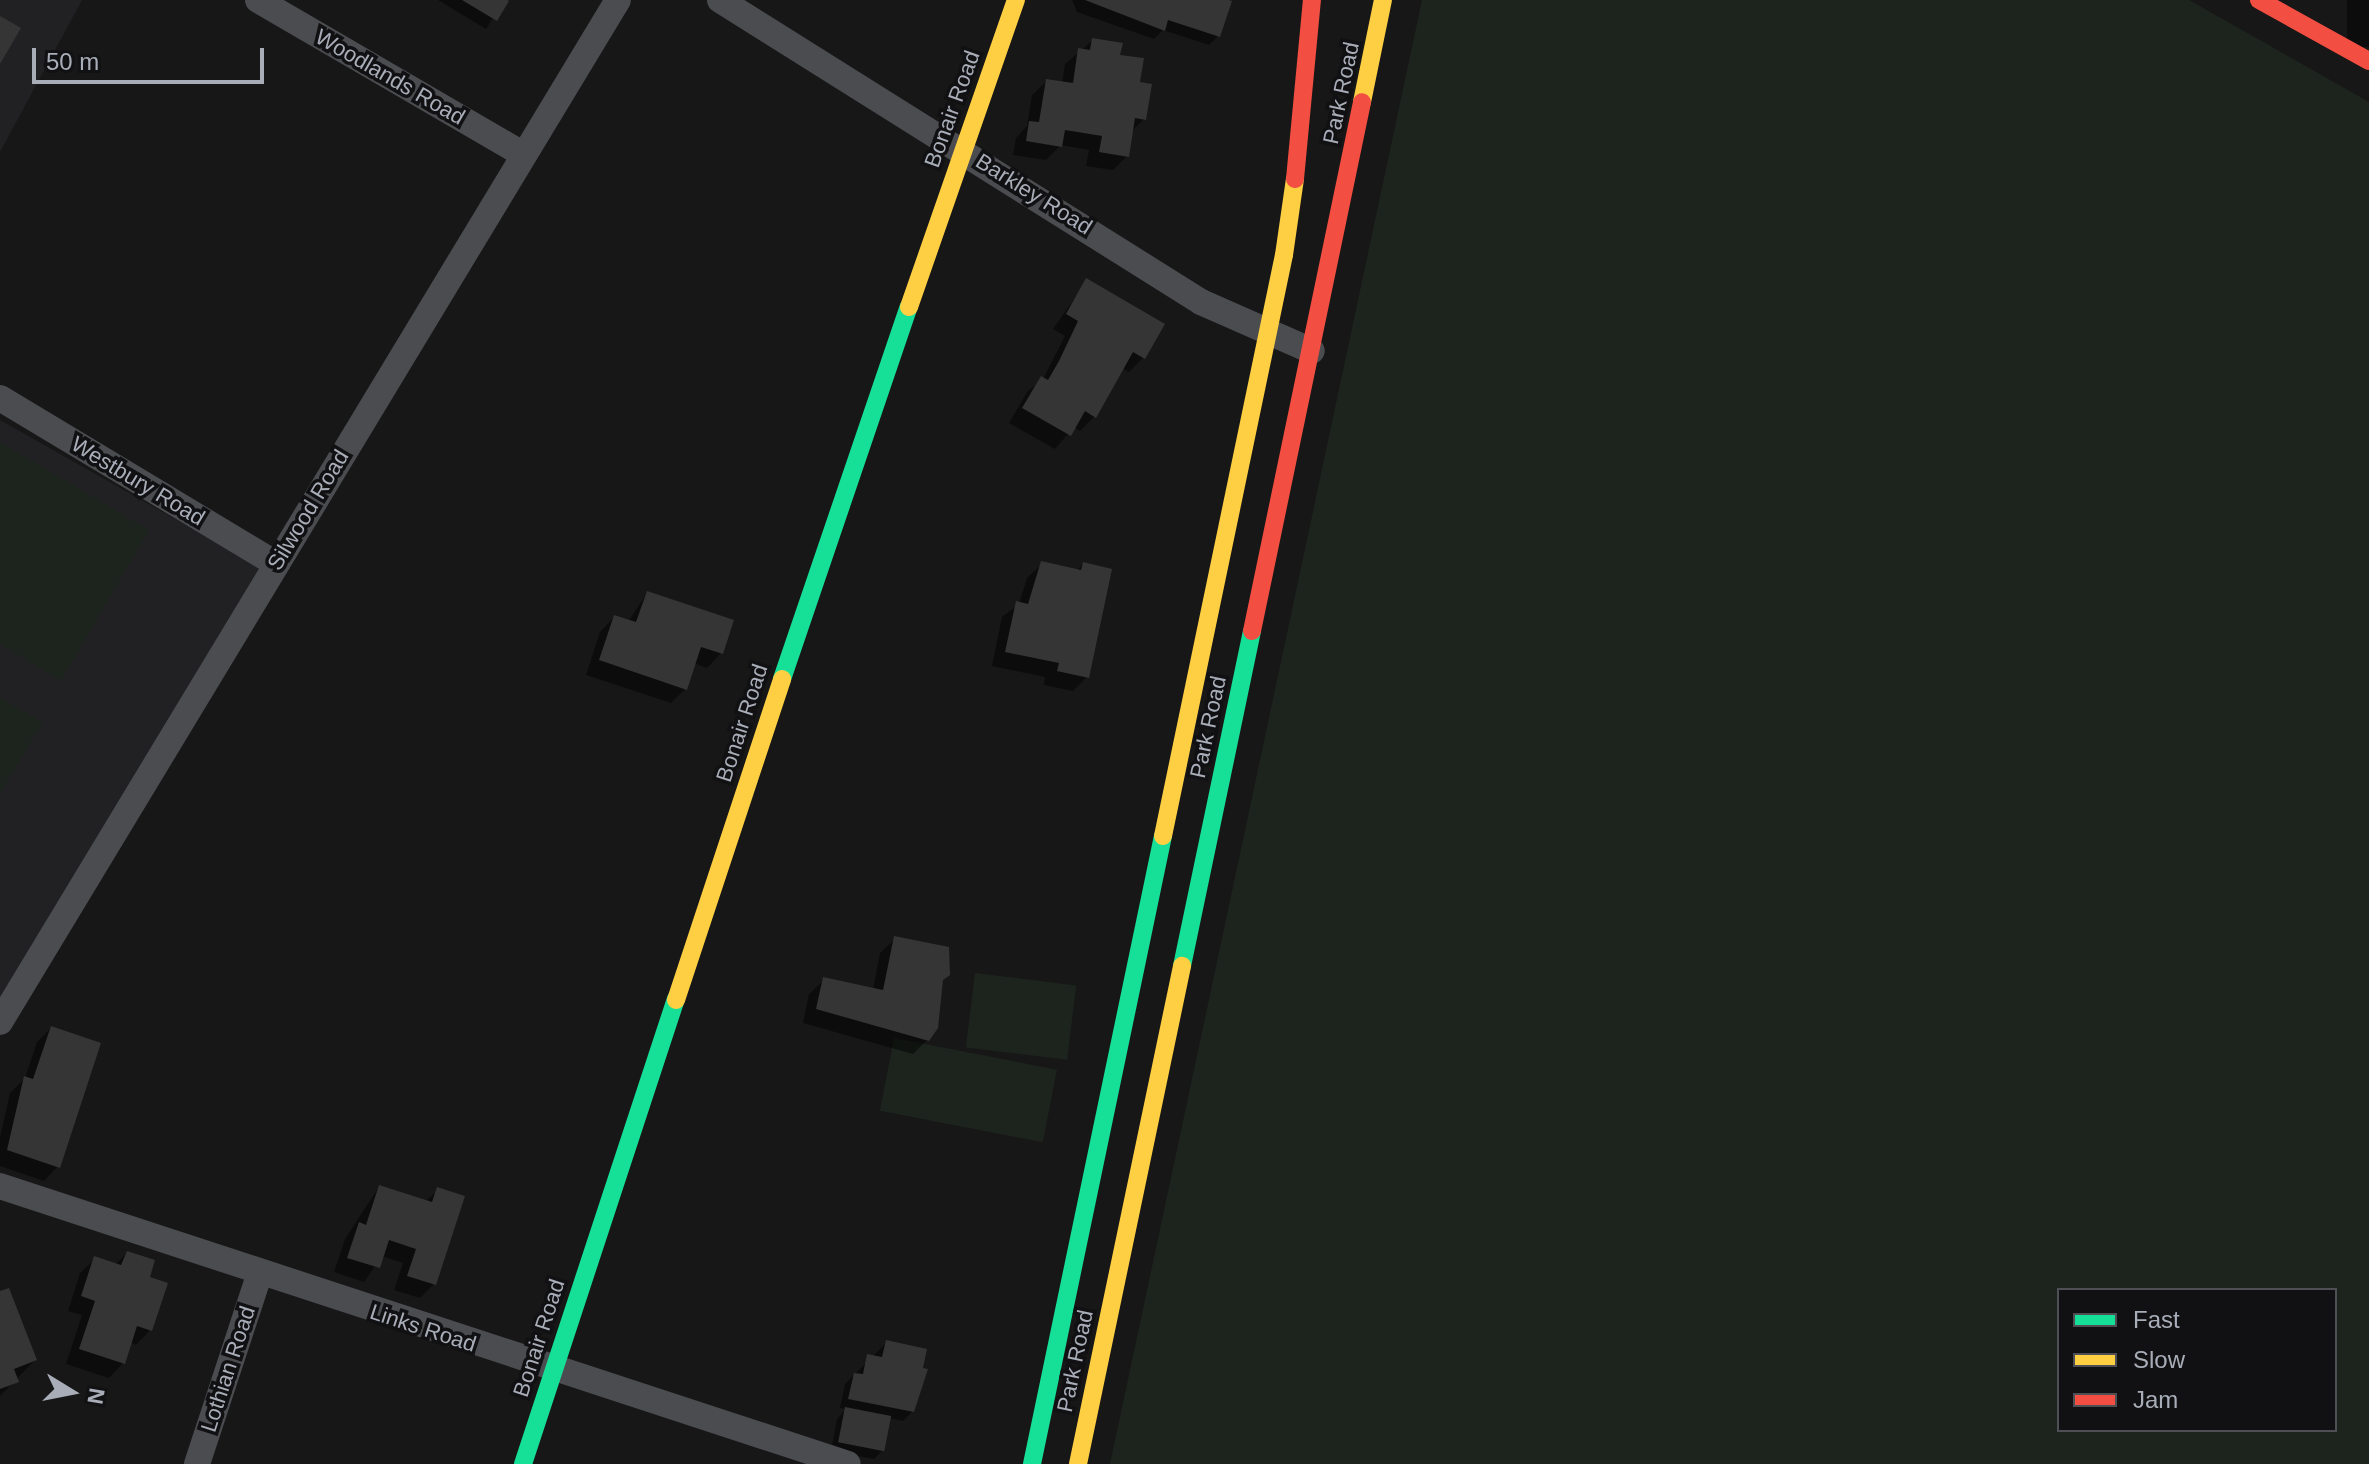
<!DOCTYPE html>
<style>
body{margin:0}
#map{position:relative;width:2369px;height:1464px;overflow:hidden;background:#171717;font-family:Helvetica,sans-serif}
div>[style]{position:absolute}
.built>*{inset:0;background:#212123}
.green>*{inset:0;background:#1d241e;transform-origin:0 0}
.shadow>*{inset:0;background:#0007;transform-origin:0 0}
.building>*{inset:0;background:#353536;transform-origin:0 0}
.street>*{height:26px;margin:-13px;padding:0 13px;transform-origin:13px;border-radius:13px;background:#4b4c50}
.fast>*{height:18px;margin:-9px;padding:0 9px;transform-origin:9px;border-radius:9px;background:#16e098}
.slow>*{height:18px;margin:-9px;padding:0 9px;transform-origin:9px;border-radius:9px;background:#ffcf43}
.jam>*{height:18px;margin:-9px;padding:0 9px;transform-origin:9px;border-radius:9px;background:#f24e42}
span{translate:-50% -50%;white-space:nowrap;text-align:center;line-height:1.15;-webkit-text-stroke:7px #111113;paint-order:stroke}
.street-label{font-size:22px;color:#a8adb8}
.legend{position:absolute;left:2057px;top:1288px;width:280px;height:144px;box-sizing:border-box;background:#111113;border:2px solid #4d4f55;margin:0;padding:10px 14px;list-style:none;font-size:24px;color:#a8adb8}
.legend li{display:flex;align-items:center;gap:16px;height:40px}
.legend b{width:40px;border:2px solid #4d4f55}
.north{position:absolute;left:32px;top:1352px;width:80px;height:80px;-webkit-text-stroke:6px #111113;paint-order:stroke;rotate:100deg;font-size:22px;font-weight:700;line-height:32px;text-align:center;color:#a8adb8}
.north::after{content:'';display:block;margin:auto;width:28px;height:36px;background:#a8adb8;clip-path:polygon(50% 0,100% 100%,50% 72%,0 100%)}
.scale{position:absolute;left:32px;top:48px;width:232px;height:36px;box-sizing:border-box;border:4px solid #a8adb8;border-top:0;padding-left:10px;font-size:24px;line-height:28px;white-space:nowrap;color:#a8adb8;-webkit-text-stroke:6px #111113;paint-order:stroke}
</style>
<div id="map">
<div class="built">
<i style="clip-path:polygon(0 0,82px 0,0 152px)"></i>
<i style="clip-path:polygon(0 420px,260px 567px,0 997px)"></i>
</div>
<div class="green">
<i style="clip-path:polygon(evenodd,1422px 0,2189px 0,2369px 102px,2369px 1464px,1110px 1464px,1422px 0,2059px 1290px,2335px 1290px,2335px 1430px,2059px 1430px,2059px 1290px)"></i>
<i style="clip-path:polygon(0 442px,149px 530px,61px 681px,0 644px)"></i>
<i style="clip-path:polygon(0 698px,43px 722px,0 794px)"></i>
<i style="left:975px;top:973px;width:102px;height:75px;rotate:7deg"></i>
<i style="left:894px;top:1038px;width:166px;height:74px;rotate:11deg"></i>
</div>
<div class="shadow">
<i style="clip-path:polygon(438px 0,504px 0,486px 29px)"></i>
<i style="clip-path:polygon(1072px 0,1222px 0,1218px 36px,1209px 45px,1163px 30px,1154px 39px,1077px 12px)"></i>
<i style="left:2347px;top:0;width:22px;height:47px"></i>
<i style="clip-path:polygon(1093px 40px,1118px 56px,1138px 84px,1144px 119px,1131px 132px,1127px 156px,1113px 170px,1086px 166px,1089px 150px,1061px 145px,1046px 160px,1013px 155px,1016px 138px,1027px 126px,1032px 95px,1047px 81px,1062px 83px,1065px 64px)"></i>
<i style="clip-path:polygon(1087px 281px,1143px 358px,1129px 372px,1122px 368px,1095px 416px,1080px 431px,1074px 427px,1055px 449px,1009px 423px,1027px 392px,1043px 379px,1065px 336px,1053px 329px)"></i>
<i style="clip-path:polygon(1042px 564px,1076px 571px,1083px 564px,1087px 677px,1073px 691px,1044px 685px,1045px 677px,992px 666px,1002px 617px,1019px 604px,1027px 578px)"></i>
<i style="clip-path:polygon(647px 593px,721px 653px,707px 668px,694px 663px,685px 689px,671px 703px,586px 675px,600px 632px,614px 617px,628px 622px)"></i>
<i style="clip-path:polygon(895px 939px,940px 982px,928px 1039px,913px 1054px,803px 1023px,809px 994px,824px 980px,873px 990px,880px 953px)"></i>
<i style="clip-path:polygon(51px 1028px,58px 1166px,44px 1181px,0 1166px,0 1137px,10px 1093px,25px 1078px,37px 1042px)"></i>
<i style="clip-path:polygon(379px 1187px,425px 1202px,438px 1190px,434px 1284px,420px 1298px,394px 1290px,403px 1263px,382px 1256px,364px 1282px,334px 1272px,345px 1239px)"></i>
<i style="clip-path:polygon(127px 1253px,147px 1279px,150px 1330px,136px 1345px,130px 1342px,123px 1363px,109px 1378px,66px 1364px,82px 1315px,68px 1311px,80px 1273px,95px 1259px,115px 1265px)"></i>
<i style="clip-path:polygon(0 1293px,35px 1360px,0 1396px)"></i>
<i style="clip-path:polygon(887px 1342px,913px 1411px,903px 1421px,889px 1418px,883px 1450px,874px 1459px,831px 1451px,837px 1419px,846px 1409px,840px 1408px,845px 1384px)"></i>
</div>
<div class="building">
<i style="clip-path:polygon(462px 0,507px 0,509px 1px,497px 21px)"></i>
<i style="clip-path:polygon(1085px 0,1229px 0,1232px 1px,1220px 37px,1168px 20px,1165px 31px)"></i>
<i style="clip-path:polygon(0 16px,21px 28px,0 64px)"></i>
<i style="clip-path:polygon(1092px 38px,1123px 43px,1120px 55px,1144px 58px,1140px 82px,1152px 84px,1146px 120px,1135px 118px,1129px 157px,1099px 152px,1102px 136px,1065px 130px,1062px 147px,1026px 141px,1029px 121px,1039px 122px,1046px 79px,1073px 83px,1078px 48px,1090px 50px)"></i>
<i style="clip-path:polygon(1086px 278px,1165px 324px,1145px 359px,1133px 352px,1096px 418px,1085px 411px,1071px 436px,1022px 408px,1041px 376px,1048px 380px,1059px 361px,1078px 321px,1066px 314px)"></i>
<i style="clip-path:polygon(1041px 561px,1081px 570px,1083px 562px,1112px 569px,1089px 678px,1057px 671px,1059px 663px,1005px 652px,1016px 601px,1028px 604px)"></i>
<i style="clip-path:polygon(647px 591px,734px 620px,723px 654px,701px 647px,687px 690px,599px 660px,614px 615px,636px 622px)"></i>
<i style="clip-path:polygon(894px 936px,949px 947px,950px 975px,943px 980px,938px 1028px,929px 1041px,816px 1009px,823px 977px,883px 990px)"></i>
<i style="clip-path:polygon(51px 1026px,101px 1043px,60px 1168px,7px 1150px,24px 1076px,33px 1079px)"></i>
<i style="clip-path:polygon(379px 1185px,432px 1202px,437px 1187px,465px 1196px,436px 1285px,407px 1276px,416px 1249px,389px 1240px,380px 1268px,347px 1258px,359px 1222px,366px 1225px)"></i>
<i style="clip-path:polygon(127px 1251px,155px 1260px,150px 1277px,168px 1283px,152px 1331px,137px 1326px,125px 1364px,79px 1349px,95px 1301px,81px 1296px,94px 1256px,121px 1265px)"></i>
<i style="clip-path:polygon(9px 1288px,37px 1360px,14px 1369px,19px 1382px,0 1389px,0 1291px)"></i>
<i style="clip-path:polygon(886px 1340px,927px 1349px,923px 1368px,928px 1369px,914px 1412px,848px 1399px,854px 1373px,863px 1374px,867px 1354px,882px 1357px)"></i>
<i style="left:845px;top:1407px;width:47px;height:36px;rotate:11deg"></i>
</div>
<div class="street">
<i style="left:258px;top:0;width:306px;rotate:30.2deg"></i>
<i style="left:720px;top:0;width:568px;rotate:32.12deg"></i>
<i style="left:1201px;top:302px;width:121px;rotate:23.8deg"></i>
<i style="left:0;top:398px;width:322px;rotate:31deg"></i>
<i style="left:0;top:1022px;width:1194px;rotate:-58.84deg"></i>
<i style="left:0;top:1186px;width:892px;rotate:18.15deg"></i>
<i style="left:197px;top:1464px;width:199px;rotate:-71.8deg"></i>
</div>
<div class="fast">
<i style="left:782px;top:679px;width:393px;rotate:-71.2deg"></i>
<i style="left:1182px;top:966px;width:342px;rotate:-78.2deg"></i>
<i style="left:523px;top:1464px;width:489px;rotate:-71.8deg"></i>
<i style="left:1032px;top:1464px;width:642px;rotate:-78.22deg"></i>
</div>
<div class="slow">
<i style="left:1362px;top:102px;width:104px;rotate:-78.4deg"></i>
<i style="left:909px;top:307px;width:325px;rotate:-70.8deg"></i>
<i style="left:1163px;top:836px;width:593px;rotate:-78.24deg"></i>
<i style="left:1284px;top:255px;width:77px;rotate:-81.8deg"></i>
<i style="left:676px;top:1000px;width:338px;rotate:-71.7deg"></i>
<i style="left:1078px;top:1464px;width:509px;rotate:-78.2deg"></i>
</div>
<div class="jam">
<i style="left:2259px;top:0;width:126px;rotate:29deg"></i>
<i style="left:1295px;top:179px;width:180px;rotate:-84.6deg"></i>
<i style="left:1252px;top:631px;width:540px;rotate:-78.25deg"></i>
</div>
<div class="street-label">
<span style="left:390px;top:77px;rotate:30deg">Woodlands Road</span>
<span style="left:1341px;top:93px;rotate:-78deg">Park Road</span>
<span style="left:952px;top:109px;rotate:-70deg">Bonair Road</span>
<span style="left:1034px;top:194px;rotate:32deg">Barkley Road</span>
<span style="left:138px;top:481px;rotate:31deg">Westbury Road</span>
<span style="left:308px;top:510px;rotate:-59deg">Silwood Road</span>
<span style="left:742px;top:723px;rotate:-72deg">Bonair Road</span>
<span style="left:1208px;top:727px;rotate:-78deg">Park Road</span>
<span style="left:423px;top:1328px;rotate:18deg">Links Road</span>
<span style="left:539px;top:1338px;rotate:-72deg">Bonair Road</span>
<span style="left:1075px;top:1361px;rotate:-78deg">Park Road</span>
<span style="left:228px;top:1369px;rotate:-72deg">Lothian Road</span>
</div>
<ul class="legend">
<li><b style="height:10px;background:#16e098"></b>Fast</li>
<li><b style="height:10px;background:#ffcf43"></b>Slow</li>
<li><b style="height:10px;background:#f24e42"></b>Jam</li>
</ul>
<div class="north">N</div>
<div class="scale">50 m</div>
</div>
